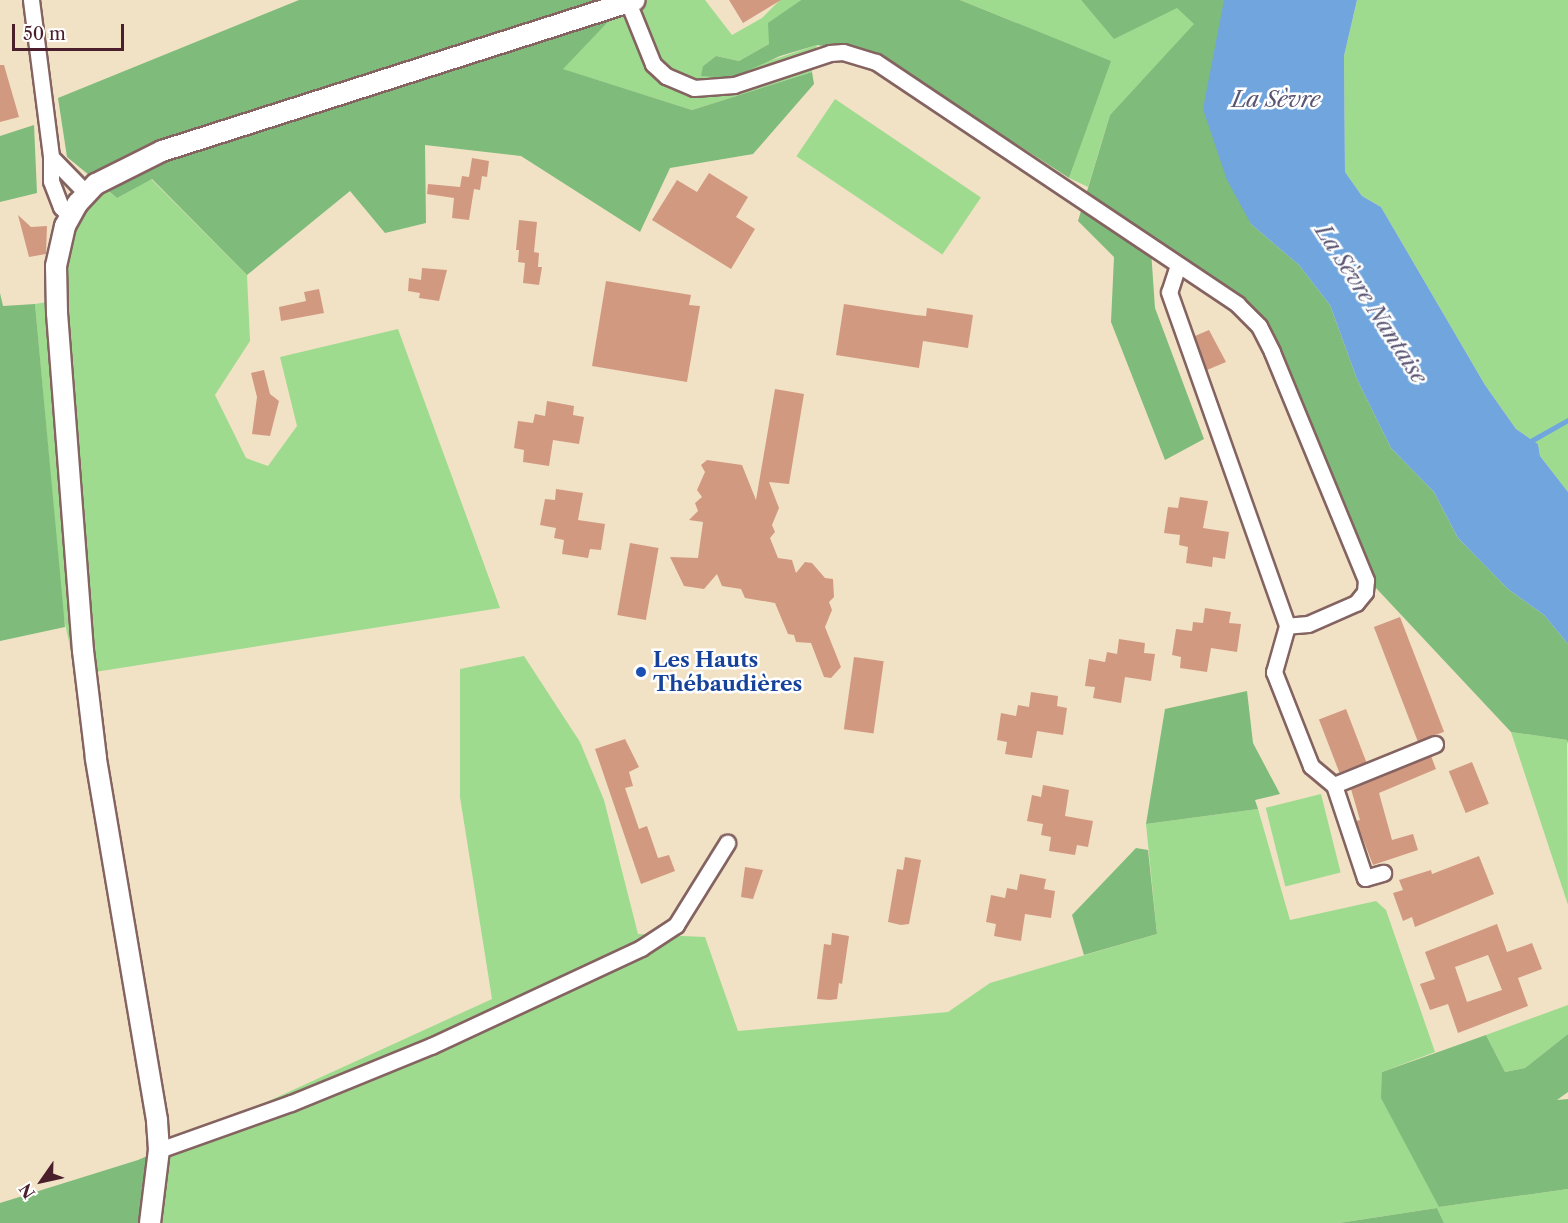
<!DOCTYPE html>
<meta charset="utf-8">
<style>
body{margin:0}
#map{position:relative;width:1568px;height:1223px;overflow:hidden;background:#f1e2c6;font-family:"Libre Caslon Text",serif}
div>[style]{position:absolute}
.green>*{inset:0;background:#9fdb8f;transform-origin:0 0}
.forest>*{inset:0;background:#7fbb7a}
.water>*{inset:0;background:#70a6dd}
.stream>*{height:4.5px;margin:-2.25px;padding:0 2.25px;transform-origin:2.25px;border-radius:2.25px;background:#70a6dd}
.building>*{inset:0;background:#d29981;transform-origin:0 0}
.roads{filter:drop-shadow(2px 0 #846361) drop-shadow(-2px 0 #846361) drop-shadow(0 2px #846361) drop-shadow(0 -2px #846361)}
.minor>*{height:15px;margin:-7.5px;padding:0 7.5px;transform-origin:7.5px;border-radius:7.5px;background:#fff}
.major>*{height:20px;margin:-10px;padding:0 10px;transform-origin:10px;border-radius:10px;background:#fff}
.dots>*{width:16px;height:16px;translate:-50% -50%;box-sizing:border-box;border:3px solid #fff;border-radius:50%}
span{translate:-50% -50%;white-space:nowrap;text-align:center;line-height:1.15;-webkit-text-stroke:5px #fff;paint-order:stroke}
.transit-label{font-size:21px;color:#164399;font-weight:700}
.left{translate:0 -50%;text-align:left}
.water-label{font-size:22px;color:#595572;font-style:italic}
.north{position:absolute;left:12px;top:1151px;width:60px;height:60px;-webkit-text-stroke:4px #fff;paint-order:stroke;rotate:236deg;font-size:16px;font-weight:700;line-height:24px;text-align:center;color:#4a1f2b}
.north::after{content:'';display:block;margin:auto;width:21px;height:27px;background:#4a1f2b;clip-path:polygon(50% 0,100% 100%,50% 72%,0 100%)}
.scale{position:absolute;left:12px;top:24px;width:112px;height:27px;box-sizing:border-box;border:3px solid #4a1f2b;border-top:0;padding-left:8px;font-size:18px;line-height:21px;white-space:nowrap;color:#4a1f2b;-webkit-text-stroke:4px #fff;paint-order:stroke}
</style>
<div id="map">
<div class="green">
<i style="clip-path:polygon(629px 0,705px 0,732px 35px,762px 18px,780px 0,801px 0,769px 23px,769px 44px,739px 61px,716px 56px,703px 66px,757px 65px,817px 45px,812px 72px,692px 110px,562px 69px)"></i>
<i style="clip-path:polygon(960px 0,1081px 0,1114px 38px,1177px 7px,1195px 24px,1110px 115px,1088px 187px,1069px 178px,1110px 61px)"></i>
<i style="clip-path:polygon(1357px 0,1568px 0,1568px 492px,1540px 456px,1538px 444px,1516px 429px,1485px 385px,1381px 207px,1362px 196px,1345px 172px,1344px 56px)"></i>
<i style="left:835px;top:99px;width:176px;height:69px;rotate:34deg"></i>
<i style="clip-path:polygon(151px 179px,247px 275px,250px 341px,215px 395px,246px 458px,268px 466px,297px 426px,280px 357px,398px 329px,500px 608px,76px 675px,63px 614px,35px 304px,65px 299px,69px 233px,104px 188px,117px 198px)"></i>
<i style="clip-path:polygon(524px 656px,580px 742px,604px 800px,638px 934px,705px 937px,738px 1031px,948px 1012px,990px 983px,1157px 934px,1146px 824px,1258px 809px,1290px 920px,1376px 901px,1386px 910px,1435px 1052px,1382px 1072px,1439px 1207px,1568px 1189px,1568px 1223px,1444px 1223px,1437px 1208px,1339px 1223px,159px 1223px,168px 1147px,492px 999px,460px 797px,460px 669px)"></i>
<i style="clip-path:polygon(1511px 732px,1567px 740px,1568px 906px,1568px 905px)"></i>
<i style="left:1321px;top:794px;width:81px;height:57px;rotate:76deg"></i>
<i style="clip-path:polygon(1568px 1005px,1568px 1034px,1525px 1068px,1505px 1072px,1486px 1035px)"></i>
</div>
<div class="forest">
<i style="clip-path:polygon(299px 0,629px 0,563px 69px,692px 110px,812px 72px,814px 84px,753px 154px,670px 168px,640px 232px,521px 156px,425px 145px,426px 223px,385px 233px,350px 191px,247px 275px,152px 179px,117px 198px,67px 157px,58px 98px)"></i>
<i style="clip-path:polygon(801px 0,960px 0,1111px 61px,1069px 178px,878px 55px,817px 45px,780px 56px,732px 78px,701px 76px,703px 66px,716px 56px,739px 61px,769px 44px,768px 23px)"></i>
<i style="clip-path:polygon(1081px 0,1224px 0,1251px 224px,1299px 265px,1330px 305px,1357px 379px,1391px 448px,1434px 492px,1458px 538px,1508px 589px,1544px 615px,1568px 644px,1568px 744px,1567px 740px,1511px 732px,1376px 588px,1262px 318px,1150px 236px,1155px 308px,1204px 439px,1165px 460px,1111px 322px,1114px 257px,1078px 221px,1110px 115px,1194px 24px,1177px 8px,1114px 39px)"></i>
<i style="clip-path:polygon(34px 125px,37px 193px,0 202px,0 136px)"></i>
<i style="clip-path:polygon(0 293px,3px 306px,35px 304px,65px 627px,0 641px)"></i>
<i style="clip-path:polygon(1247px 691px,1253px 743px,1280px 794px,1255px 800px,1258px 809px,1146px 824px,1165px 709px)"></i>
<i style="clip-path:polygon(1136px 848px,1148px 850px,1157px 934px,1084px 955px,1072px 915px)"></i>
<i style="clip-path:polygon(1568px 1034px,1568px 1092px,1557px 1100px,1568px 1099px,1568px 1189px,1439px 1207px,1381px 1098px,1382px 1072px,1486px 1035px,1505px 1072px,1525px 1068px)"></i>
<i style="clip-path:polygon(168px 1147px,159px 1223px,0 1223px,0 1203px,138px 1160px)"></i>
<i style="clip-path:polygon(1437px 1208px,1444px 1223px,1339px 1223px)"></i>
</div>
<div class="water">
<i style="clip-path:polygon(1224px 0,1357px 0,1344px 56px,1345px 172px,1362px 196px,1381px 207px,1485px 385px,1516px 429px,1538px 444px,1540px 456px,1568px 492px,1568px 644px,1544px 615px,1508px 589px,1458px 538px,1434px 492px,1391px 448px,1357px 379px,1330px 305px,1299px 265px,1251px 224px,1227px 180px,1203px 109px)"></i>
</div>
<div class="stream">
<i style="left:1529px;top:442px;width:45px;rotate:-29.4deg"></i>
</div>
<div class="building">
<i style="clip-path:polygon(729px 0,781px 0,743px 23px)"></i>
<i style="clip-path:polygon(0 65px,4px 65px,19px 117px,0 122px)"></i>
<i style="clip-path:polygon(472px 158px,489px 161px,487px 177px,482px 176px,480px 190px,474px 189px,469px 220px,452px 218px,454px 198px,427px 194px,428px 184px,460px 187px,462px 176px,469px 177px)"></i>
<i style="clip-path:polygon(709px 173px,748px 197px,736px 217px,755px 229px,731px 269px,652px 220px,677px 180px,697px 192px)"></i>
<i style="clip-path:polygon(18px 215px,31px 227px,47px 226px,46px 254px,29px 257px)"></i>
<i style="clip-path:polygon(519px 220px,537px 222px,534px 252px,539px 253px,538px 267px,542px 267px,539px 285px,523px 283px,525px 263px,518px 262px,519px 250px,516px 250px)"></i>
<i style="clip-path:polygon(422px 268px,447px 270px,439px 301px,419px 298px,420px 293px,408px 291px,409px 278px,421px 280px)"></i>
<i style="clip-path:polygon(606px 281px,691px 295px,689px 305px,700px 306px,687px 382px,592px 366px)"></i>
<i style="clip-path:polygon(319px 289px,324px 313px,281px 321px,279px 307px,306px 301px,304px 292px)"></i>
<i style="clip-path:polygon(844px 304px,915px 315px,926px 316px,927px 308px,973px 315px,968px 348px,923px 341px,919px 368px,836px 355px)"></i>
<i style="clip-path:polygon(1209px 330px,1226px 362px,1207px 370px,1195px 336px)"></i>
<i style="clip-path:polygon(264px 370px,270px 394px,279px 401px,270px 436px,252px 434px,257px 397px,251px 373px)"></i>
<i style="clip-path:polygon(775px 389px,804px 394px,789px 484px,769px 482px,779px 508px,772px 525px,775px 532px,770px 538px,778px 558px,792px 560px,796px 573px,805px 562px,812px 563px,825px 578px,833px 579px,834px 597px,829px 602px,832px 610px,825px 627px,841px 667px,831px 678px,824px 677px,811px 643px,796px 642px,794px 635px,788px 634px,775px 603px,745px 598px,741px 589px,722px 586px,717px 574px,704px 589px,684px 586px,670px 557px,698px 558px,703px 522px,689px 520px,698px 511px,695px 503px,702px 497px,697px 490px,705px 472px,701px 465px,707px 460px,742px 465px,756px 500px)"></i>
<i style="clip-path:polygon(547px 401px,574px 406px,573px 415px,584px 417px,579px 444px,553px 440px,549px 466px,523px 462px,524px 450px,514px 448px,518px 421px,533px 423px,535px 414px,545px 416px)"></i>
<i style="clip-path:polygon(556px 489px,583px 493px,578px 520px,605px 524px,601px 550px,590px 549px,588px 558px,562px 554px,564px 540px,554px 538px,556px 528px,540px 525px,545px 499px,555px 500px)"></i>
<i style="clip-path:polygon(1180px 497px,1208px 501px,1203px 528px,1229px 532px,1225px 559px,1213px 557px,1212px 567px,1186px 563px,1188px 547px,1179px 545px,1180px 535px,1164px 533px,1168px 507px,1178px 508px)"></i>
<i style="left:630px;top:543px;width:29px;height:73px;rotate:10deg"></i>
<i style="clip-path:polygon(1205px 608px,1231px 612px,1229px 623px,1241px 624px,1237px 652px,1211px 648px,1207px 672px,1180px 668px,1181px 657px,1172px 655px,1176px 629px,1192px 631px,1193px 622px,1203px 623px)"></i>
<i style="left:1400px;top:617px;width:123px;height:28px;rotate:69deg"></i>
<i style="clip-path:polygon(1119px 639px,1145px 643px,1144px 653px,1155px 654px,1151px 681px,1125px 677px,1121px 703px,1093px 698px,1095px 687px,1085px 686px,1089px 659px,1105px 662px,1107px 652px,1117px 654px)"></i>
<i style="left:854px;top:657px;width:30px;height:73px;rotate:8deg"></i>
<i style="clip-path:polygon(1031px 692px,1058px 696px,1057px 706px,1067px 708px,1063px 735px,1037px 731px,1032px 758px,1005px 754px,1007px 742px,997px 740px,1001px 713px,1016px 716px,1018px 705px,1029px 707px)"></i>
<i style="left:1346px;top:709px;width:57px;height:29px;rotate:69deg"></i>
<i style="clip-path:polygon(625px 739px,639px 767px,629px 772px,633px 786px,625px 788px,639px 829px,647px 826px,658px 858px,669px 855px,675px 871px,641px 884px,595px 749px)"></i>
<i style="clip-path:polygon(1431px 756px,1436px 769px,1379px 793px,1392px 840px,1413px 834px,1418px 850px,1373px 865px,1356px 821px,1360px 820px,1351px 789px)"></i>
<i style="left:1472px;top:762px;width:45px;height:25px;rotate:68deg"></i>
<i style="clip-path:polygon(1043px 785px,1069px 790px,1065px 816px,1093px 821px,1088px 847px,1077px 845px,1075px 855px,1049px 851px,1051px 837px,1041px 835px,1043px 824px,1027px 821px,1032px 795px,1041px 797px)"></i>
<i style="clip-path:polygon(1479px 856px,1494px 894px,1415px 927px,1412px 917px,1403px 921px,1393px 893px,1403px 890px,1399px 880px,1431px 870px,1432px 874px)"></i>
<i style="clip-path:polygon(905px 857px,921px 860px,909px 924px,901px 925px,888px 922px,897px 869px,903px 870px)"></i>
<i style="clip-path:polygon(745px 867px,763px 870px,753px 899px,741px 897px)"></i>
<i style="clip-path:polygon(1020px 874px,1046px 879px,1044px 889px,1055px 891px,1051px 918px,1025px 914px,1021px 941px,994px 936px,996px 924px,986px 922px,991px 895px,1005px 898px,1007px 888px,1017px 890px)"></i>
<i style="clip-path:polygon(evenodd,1497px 924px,1507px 952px,1532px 943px,1542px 969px,1518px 978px,1528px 1006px,1458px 1033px,1448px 1004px,1430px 1010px,1420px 984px,1435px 979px,1425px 952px,1497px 924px,1488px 955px,1502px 990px,1467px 1002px,1455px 967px,1488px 955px)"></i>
<i style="clip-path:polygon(832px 933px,849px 936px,842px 984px,839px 983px,837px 999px,830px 1000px,817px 999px,824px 944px,831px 945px)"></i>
</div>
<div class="roads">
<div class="minor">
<i style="left:31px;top:0;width:158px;rotate:82.7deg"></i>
<i style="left:51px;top:157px;width:24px;rotate:90deg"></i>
<i style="left:51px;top:181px;width:28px;rotate:69deg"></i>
<i style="left:61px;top:207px;width:13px;rotate:45deg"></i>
<i style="left:628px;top:2px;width:67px;rotate:68deg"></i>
<i style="left:653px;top:64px;width:18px;rotate:43deg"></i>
<i style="left:666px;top:76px;width:30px;rotate:23deg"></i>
<i style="left:694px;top:88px;width:40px;rotate:-4.3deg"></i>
<i style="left:734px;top:85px;width:101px;rotate:-18.4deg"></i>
<i style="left:830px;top:53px;width:13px;rotate:-4deg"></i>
<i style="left:843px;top:52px;width:34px;rotate:17deg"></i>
<i style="left:876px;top:62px;width:435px;rotate:33.8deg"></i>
<i style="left:1237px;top:304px;width:31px;rotate:45deg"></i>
<i style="left:1259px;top:326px;width:29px;rotate:63deg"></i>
<i style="left:1272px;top:352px;width:247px;rotate:67.6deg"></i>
<i style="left:1366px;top:580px;width:12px;rotate:95deg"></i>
<i style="left:1365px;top:592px;width:14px;rotate:129deg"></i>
<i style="left:1356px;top:603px;width:52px;rotate:156.4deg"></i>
<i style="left:1308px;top:624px;width:21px;rotate:175deg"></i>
<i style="left:1287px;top:626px;width:48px;rotate:105.8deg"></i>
<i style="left:1274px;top:672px;width:101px;rotate:68.5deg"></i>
<i style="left:1311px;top:766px;width:30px;rotate:40deg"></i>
<i style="left:1334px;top:785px;width:109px;rotate:-22.1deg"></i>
<i style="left:51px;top:157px;width:50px;rotate:45.8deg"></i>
<i style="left:1178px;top:265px;width:28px;rotate:108deg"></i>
<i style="left:1169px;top:292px;width:354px;rotate:70.5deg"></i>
<i style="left:1334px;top:785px;width:98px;rotate:71.6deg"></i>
<i style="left:1365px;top:878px;width:19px;rotate:-16deg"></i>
<i style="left:159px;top:1150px;width:140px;rotate:-19.6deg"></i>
<i style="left:291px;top:1103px;width:151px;rotate:-22.2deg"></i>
<i style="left:431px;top:1046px;width:232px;rotate:-25deg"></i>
<i style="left:641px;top:948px;width:42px;rotate:-33.3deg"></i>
<i style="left:676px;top:925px;width:97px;rotate:-58.1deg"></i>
</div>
<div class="major">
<i style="left:150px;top:1223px;width:74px;rotate:-83deg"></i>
<i style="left:159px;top:1150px;width:30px;rotate:-94deg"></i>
<i style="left:157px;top:1120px;width:367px;rotate:-99.6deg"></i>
<i style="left:96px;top:758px;width:108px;rotate:-96.9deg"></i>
<i style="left:83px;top:651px;width:339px;rotate:-94.4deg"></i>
<i style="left:57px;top:313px;width:47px;rotate:-91.2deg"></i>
<i style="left:56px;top:266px;width:41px;rotate:-77.3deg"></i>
<i style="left:65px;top:226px;width:26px;rotate:-61deg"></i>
<i style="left:78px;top:203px;width:26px;rotate:-47deg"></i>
<i style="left:96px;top:184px;width:74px;rotate:-26.6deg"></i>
<i style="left:162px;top:151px;width:496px;rotate:-17.7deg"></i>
</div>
</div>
<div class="dots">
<i style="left:641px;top:672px;background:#1a4fb4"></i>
</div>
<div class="transit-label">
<span class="left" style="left:653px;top:672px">Les Hauts<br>Thébaudières</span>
</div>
<div class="water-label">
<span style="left:1276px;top:100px">La Sèvre</span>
<span style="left:1371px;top:304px;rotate:57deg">La Sèvre Nantaise</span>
</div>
<div class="north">N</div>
<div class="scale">50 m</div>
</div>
